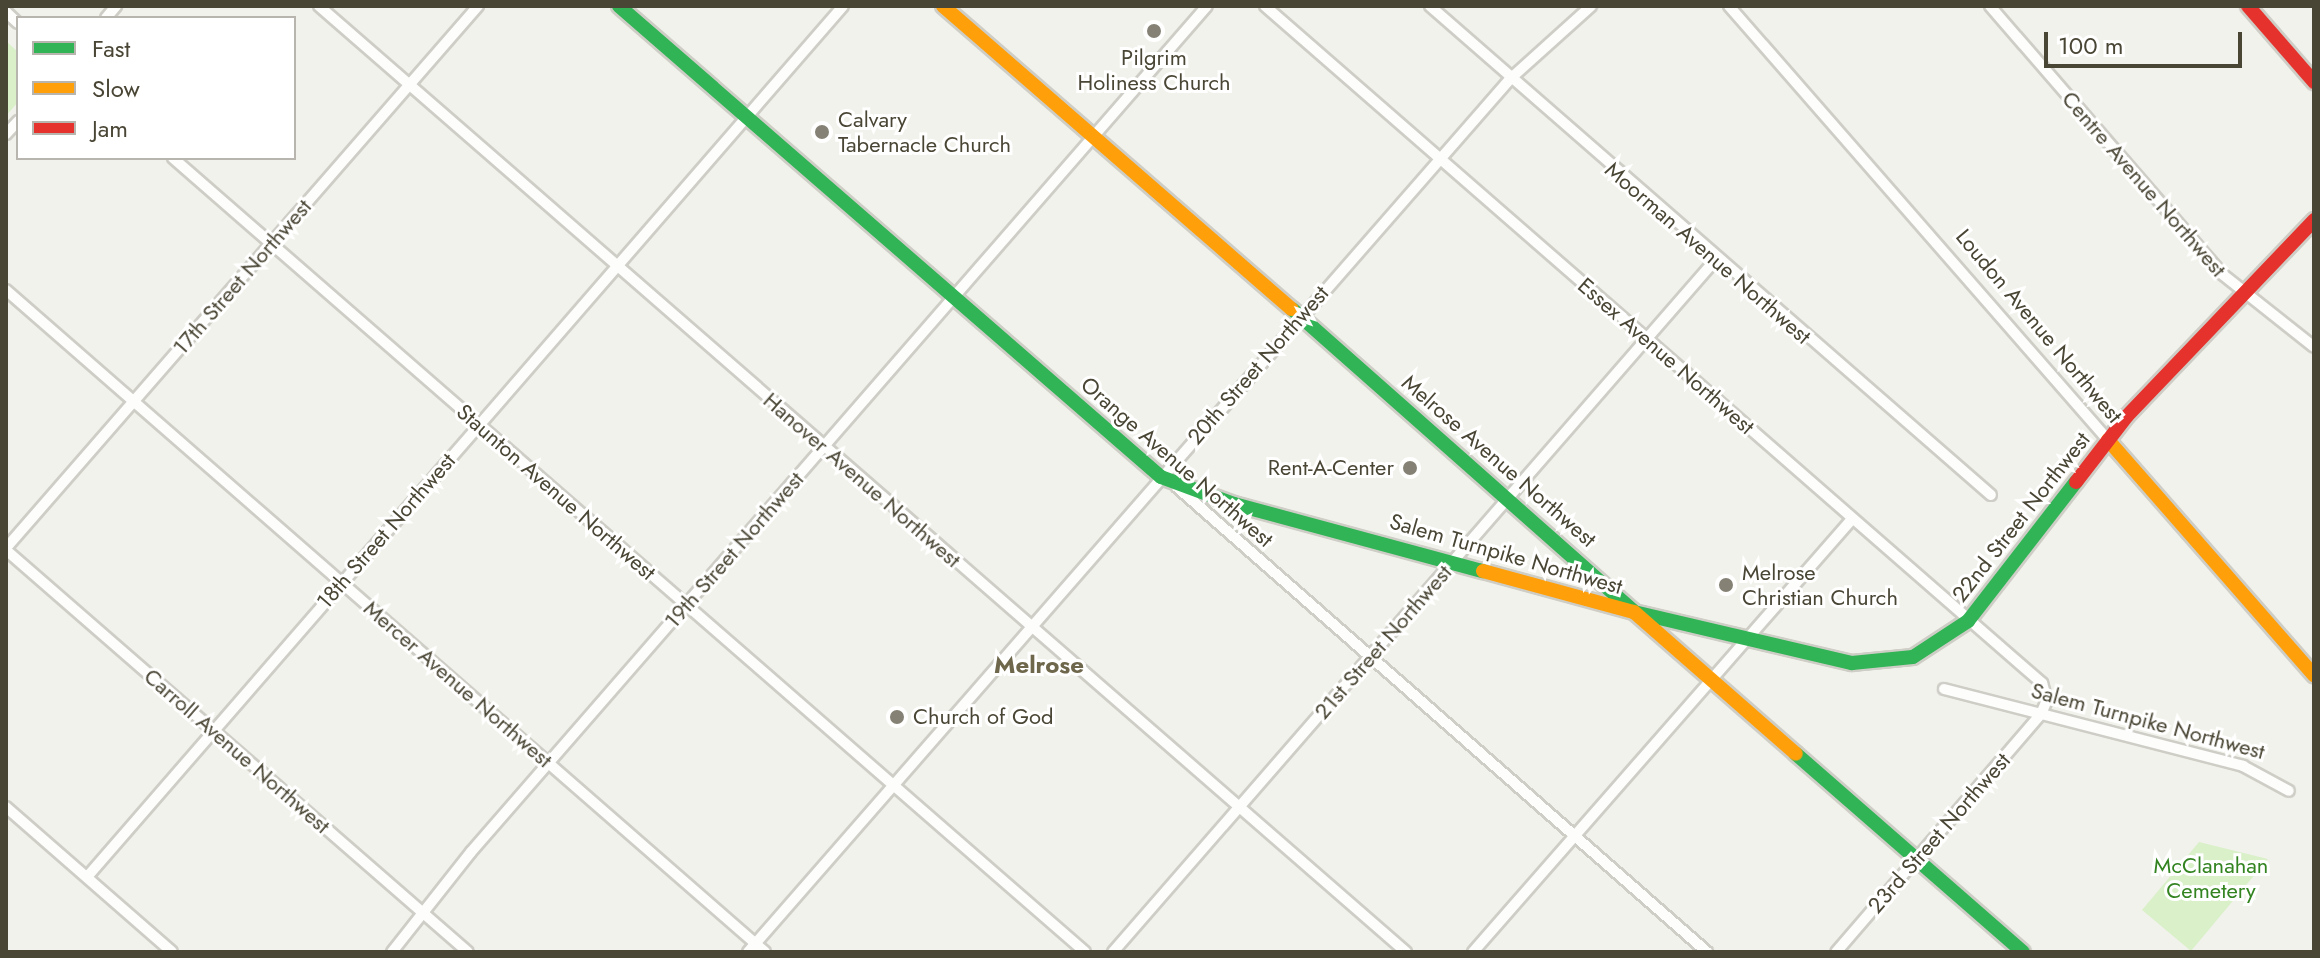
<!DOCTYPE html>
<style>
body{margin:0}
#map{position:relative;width:2320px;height:958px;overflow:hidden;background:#f2f2ec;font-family:Jost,sans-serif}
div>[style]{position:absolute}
.green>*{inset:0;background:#d9f0c9}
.roads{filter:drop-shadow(2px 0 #cecdc6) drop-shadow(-2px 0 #cecdc6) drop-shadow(0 2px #cecdc6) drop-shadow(0 -2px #cecdc6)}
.street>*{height:10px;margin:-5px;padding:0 5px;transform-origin:5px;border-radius:5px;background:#fdfdfc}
.fast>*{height:14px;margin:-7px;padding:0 7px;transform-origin:7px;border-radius:7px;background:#30b455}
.slow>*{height:14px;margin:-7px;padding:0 7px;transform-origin:7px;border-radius:7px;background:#ff9f0a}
.jam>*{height:14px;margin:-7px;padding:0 7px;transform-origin:7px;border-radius:7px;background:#e5322d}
.dots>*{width:22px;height:22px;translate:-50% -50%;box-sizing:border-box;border:4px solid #fff;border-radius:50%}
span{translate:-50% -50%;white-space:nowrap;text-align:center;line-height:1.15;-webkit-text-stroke:6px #fff;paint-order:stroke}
.poi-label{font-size:22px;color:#4a4635}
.left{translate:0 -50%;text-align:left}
.right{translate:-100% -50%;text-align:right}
.street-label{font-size:22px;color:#4a4635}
.park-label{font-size:22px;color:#338421}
.neighbourhood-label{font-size:24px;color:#6e674b;font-weight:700}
.frame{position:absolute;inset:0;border:8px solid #4a4635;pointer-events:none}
.legend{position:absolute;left:16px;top:16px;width:280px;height:144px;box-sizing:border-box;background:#fff;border:2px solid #b7b5ae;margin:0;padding:10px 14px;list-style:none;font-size:24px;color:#4a4635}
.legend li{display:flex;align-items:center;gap:16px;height:40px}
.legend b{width:40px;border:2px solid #b7b5ae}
.scale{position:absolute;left:2044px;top:32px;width:198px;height:36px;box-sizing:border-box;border:4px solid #4a4635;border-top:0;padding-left:10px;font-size:24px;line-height:28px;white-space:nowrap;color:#4a4635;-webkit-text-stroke:6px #fff;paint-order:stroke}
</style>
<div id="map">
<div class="green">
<i style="clip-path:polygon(6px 41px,18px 52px,18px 102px,6px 116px)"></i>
<i style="clip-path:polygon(2199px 842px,2268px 859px,2191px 951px,2142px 910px)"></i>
</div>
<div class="roads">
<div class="street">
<i style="left:319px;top:6px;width:1441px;rotate:41.03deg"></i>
<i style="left:1265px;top:6px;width:1031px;rotate:41.07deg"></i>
<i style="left:2042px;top:683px;width:18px;rotate:74deg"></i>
<i style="left:2047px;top:700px;width:15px;rotate:113deg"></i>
<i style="left:2041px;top:714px;width:314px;rotate:130.7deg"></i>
<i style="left:1430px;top:6px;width:744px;rotate:41.08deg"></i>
<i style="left:1729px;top:6px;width:576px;rotate:48.87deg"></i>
<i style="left:1990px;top:6px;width:354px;rotate:49.1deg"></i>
<i style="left:2222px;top:274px;width:117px;rotate:38.4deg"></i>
<i style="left:6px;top:12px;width:16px;rotate:43deg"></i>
<i style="left:106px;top:18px;width:16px;rotate:-50deg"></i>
<i style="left:6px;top:134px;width:18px;rotate:-47deg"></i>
<i style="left:173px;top:158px;width:1209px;rotate:41.04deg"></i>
<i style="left:6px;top:290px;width:1007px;rotate:41.09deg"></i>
<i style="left:1177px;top:487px;width:705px;rotate:41.26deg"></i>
<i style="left:6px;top:548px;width:719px;rotate:-48.95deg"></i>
<i style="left:6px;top:550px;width:612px;rotate:41.03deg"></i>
<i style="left:1944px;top:689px;width:309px;rotate:14.4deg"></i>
<i style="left:2243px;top:766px;width:52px;rotate:28.5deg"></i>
<i style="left:6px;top:807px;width:220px;rotate:41.1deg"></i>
<i style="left:87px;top:877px;width:1153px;rotate:-49.04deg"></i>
<i style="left:392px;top:952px;width:127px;rotate:-51.7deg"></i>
<i style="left:471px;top:852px;width:1121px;rotate:-48.98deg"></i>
<i style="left:748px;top:952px;width:1159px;rotate:-48.88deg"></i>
<i style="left:1510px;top:79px;width:109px;rotate:-42deg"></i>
<i style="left:1113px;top:952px;width:919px;rotate:-48.97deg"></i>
<i style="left:1473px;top:952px;width:575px;rotate:-48.8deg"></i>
</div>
<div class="fast">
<i style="left:619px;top:6px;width:718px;rotate:40.99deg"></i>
<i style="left:1161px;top:477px;width:78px;rotate:20.3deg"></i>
<i style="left:1234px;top:504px;width:258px;rotate:15.1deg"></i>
<i style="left:1292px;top:309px;width:457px;rotate:41.5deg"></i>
<i style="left:1634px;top:612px;width:224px;rotate:13.2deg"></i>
<i style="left:1852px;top:663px;width:61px;rotate:-5.6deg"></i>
<i style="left:1913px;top:657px;width:66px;rotate:-33.2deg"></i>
<i style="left:1968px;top:621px;width:176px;rotate:-52.2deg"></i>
<i style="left:1796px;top:754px;width:301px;rotate:41.1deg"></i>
</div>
<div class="slow">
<i style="left:943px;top:6px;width:462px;rotate:41deg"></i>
<i style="left:2108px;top:440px;width:313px;rotate:48.8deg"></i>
<i style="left:1483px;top:571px;width:156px;rotate:15.2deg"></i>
<i style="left:1634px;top:612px;width:215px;rotate:41.2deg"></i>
</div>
<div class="jam">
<i style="left:2248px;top:6px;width:101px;rotate:49deg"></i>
<i style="left:2076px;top:482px;width:83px;rotate:-52.3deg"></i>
<i style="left:2127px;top:416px;width:271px;rotate:-46.3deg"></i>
</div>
</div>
<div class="dots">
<i style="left:1154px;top:31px;background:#858275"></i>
<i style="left:822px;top:132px;background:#858275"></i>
<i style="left:1410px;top:468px;background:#858275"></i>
<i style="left:1726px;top:585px;background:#858275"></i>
<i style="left:897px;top:717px;background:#858275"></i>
</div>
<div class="poi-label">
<span style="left:1154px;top:70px">Pilgrim<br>Holiness Church</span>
<span class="left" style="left:838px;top:132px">Calvary<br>Tabernacle Church</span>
<span class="right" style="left:1394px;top:468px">Rent-A-Center</span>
<span class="left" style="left:1742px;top:585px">Melrose<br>Christian Church</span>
<span class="left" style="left:913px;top:717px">Church of God</span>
</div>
<div class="street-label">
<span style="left:2144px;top:184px;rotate:49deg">Centre Avenue Northwest</span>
<span style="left:1708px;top:253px;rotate:41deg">Moorman Avenue Northwest</span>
<span style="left:242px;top:277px;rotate:-49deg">17th Street Northwest</span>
<span style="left:2039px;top:326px;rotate:50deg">Loudon Avenue Northwest</span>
<span style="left:1666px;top:356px;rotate:41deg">Essex Avenue Northwest</span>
<span style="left:1258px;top:365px;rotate:-49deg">20th Street Northwest</span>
<span style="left:1499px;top:461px;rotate:41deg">Melrose Avenue Northwest</span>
<span style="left:1177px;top:462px;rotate:41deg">Orange Avenue Northwest</span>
<span style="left:862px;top:480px;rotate:41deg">Hanover Avenue Northwest</span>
<span style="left:556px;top:492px;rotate:41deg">Staunton Avenue Northwest</span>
<span style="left:2021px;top:517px;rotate:-52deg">22nd Street Northwest</span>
<span style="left:386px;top:531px;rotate:-49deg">18th Street Northwest</span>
<span style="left:734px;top:550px;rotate:-49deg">19th Street Northwest</span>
<span style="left:1506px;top:554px;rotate:16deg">Salem Turnpike Northwest</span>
<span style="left:1383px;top:642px;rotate:-49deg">21st Street Northwest</span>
<span style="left:458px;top:684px;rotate:41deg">Mercer Avenue Northwest</span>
<span style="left:2148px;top:721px;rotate:15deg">Salem Turnpike Northwest</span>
<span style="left:237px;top:751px;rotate:41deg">Carroll Avenue Northwest</span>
<span style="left:1939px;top:833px;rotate:-49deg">23rd Street Northwest</span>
</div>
<div class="park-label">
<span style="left:2211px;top:878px">McClanahan<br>Cemetery</span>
</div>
<div class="neighbourhood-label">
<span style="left:1039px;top:665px">Melrose</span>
</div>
<div class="frame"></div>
<ul class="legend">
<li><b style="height:10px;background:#30b455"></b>Fast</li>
<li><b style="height:10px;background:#ff9f0a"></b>Slow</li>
<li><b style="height:10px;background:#e5322d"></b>Jam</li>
</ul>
<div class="scale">100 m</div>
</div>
